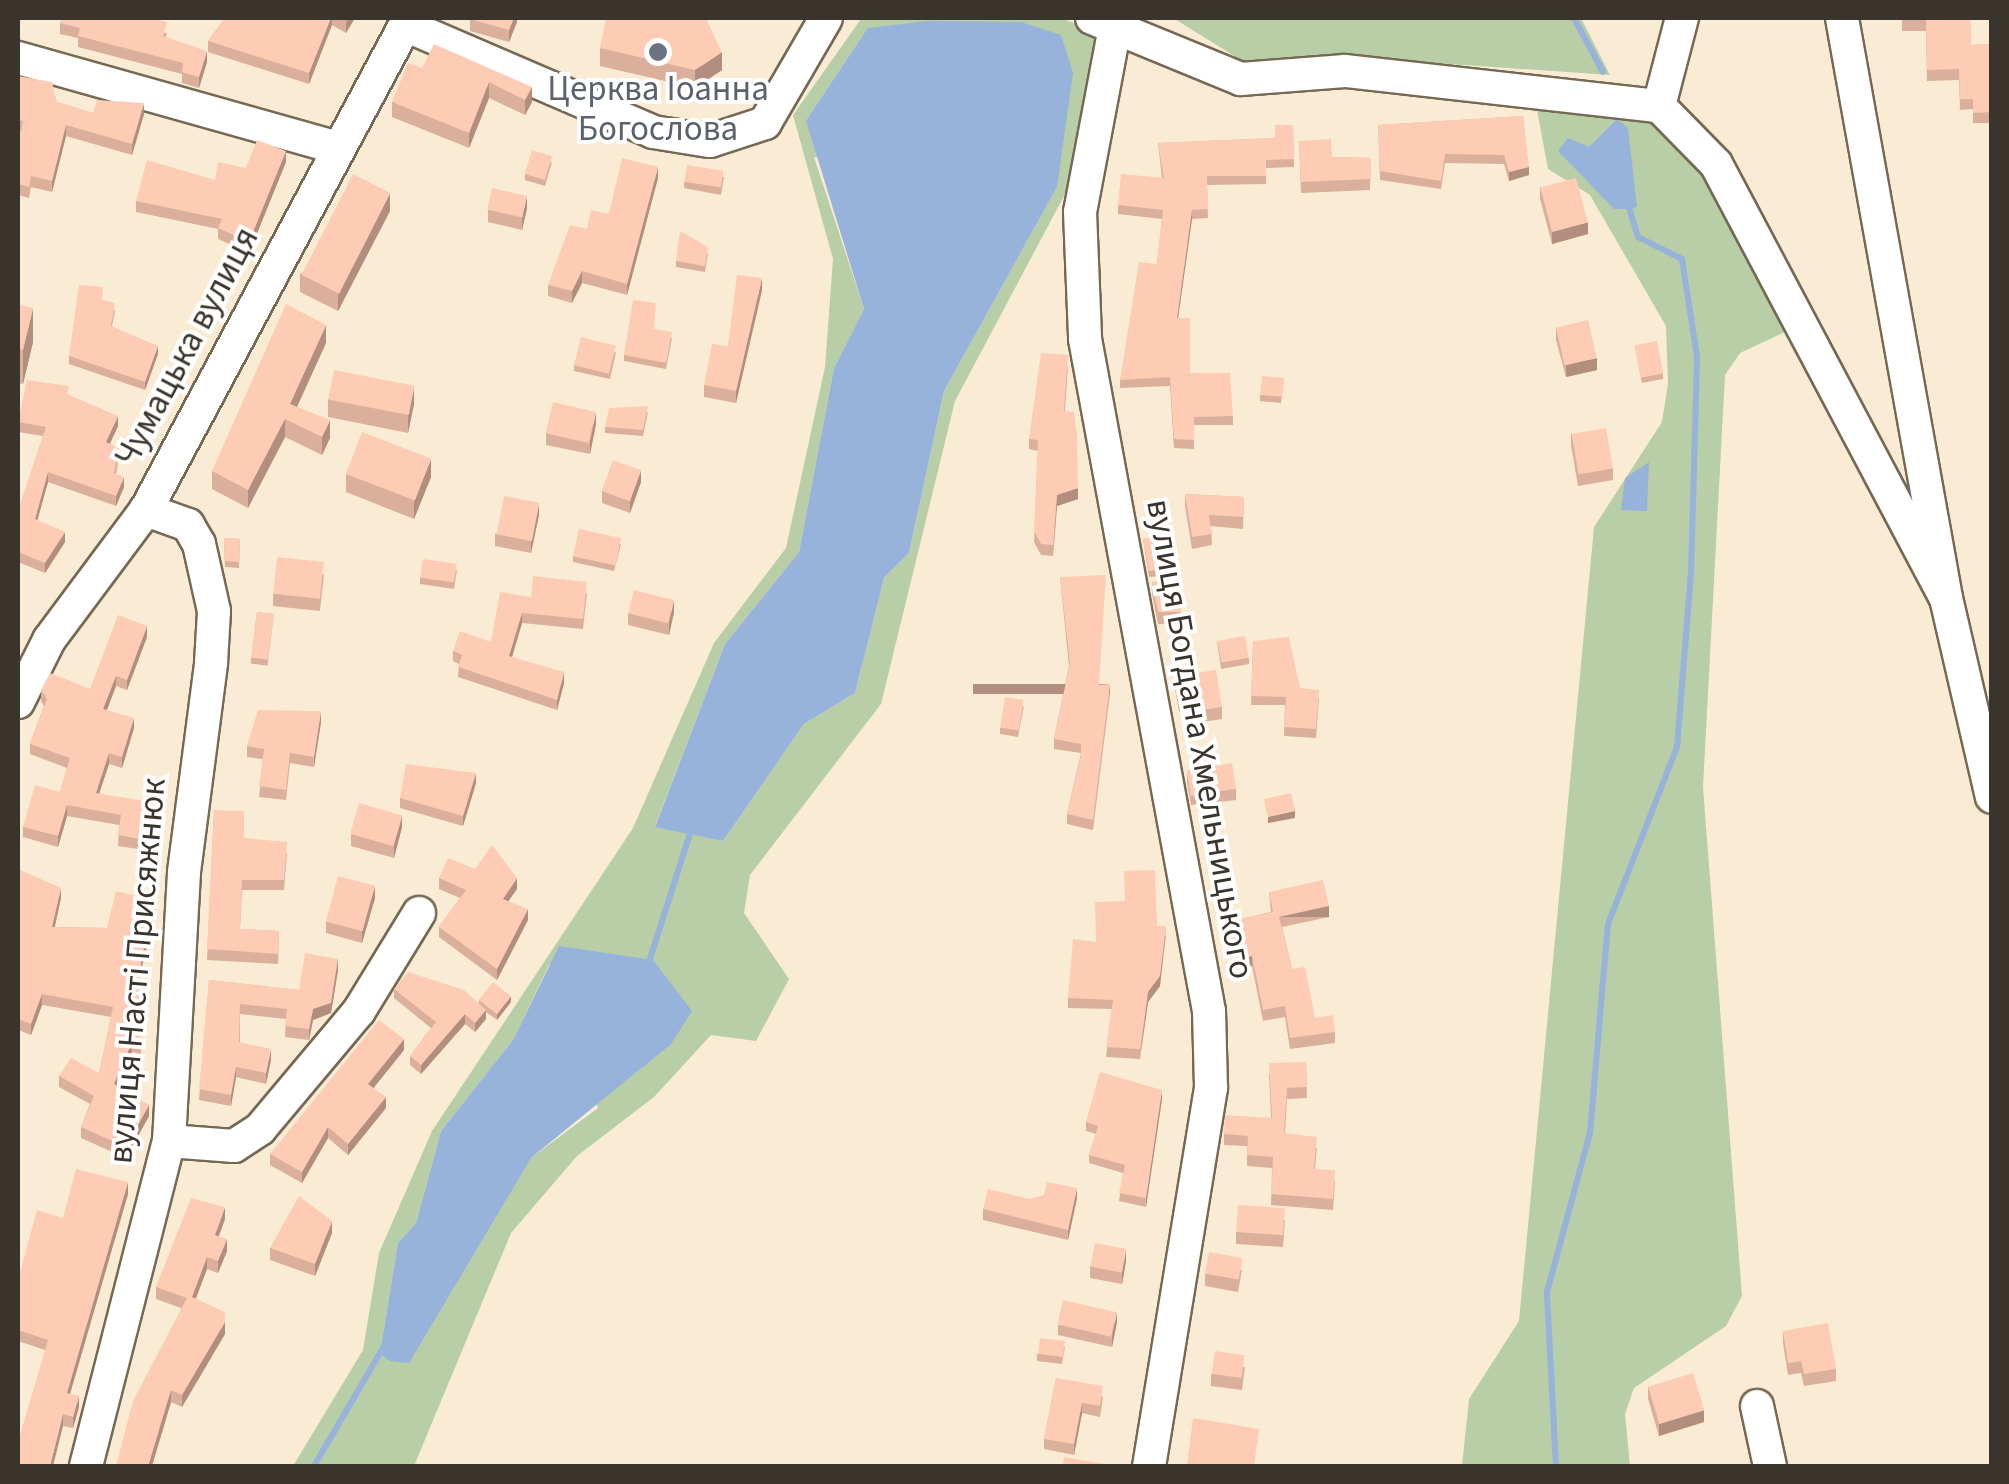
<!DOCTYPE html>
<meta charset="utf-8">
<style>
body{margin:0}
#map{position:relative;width:2009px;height:1484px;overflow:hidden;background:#faecd4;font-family:"Source Sans 3",sans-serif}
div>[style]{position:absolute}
.green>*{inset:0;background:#b7cea6}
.water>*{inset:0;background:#97b2db}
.stream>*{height:6px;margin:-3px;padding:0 3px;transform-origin:3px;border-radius:3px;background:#97b2db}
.roads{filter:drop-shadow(2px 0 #756954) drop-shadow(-2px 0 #756954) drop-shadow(0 2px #756954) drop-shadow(0 -2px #756954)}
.minor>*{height:32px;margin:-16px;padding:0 16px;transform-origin:16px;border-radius:16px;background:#fff}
.wall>*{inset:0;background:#daaf9b;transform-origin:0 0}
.shaded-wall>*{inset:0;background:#b28e7e;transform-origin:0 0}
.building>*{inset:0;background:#fecbb4;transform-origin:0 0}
.dots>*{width:28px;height:28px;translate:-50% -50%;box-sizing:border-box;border:5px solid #fff;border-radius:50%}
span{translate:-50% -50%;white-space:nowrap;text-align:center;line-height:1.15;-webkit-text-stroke:8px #fff;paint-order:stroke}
.worship-label{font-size:35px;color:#5b616d}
.street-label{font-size:35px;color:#3a352c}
.frame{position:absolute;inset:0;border:20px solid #3a352c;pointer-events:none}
</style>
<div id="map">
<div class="green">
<i style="clip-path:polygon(evenodd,1060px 18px,1090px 29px,1100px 55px,1083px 132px,1064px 196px,955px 401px,881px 704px,750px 875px,744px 913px,789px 979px,756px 1041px,711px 1035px,654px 1097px,577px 1156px,511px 1233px,414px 1466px,293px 1466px,363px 1350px,379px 1253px,432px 1131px,633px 828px,714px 643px,786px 548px,825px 367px,833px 259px,793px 115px,861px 19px,1060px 18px,814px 157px,1057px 187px,944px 391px,909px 553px,884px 578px,855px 693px,804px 724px,723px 841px,655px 826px,725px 644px,799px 552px,834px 368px,864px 309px,814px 157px,1060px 18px,550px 963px,598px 1108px,531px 1158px,507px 1188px,409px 1362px,380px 1353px,398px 1243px,416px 1223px,441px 1131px,513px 1040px,550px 963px)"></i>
<i style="clip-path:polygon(1173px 18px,1581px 18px,1610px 75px,1347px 57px,1244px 62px)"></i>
<i style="clip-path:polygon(1533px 88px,1659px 106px,1802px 324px,1740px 353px,1725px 375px,1703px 787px,1742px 1296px,1726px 1326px,1634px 1388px,1625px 1414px,1630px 1466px,1462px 1466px,1469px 1399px,1519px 1321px,1594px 527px,1662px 422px,1668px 384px,1666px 326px,1590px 195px,1548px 169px)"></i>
</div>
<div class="water">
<i style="clip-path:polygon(928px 21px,1021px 22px,1061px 35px,1073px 73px,1057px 187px,944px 391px,909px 553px,884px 578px,855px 693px,804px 724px,723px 841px,655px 827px,725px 644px,799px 552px,834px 368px,864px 309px,806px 121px,868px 28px)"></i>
<i style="clip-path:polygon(1617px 119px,1628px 128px,1637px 207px,1627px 209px,1614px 209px,1558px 151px,1568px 138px,1589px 147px)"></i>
<i style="clip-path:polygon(1649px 462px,1647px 511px,1621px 510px,1625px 478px)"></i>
<i style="clip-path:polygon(559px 946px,653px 960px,692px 1011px,671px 1044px,531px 1158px,409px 1363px,390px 1361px,380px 1353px,398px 1243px,416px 1223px,441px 1131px,513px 1040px)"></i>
</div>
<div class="stream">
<i style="left:1574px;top:18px;width:61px;rotate:61.8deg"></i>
<i style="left:648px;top:965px;width:142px;rotate:-72.3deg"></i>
<i style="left:314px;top:1466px;width:139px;rotate:-59.7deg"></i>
<i style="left:1556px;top:1466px;width:174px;rotate:-93deg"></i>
<i style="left:1547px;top:1292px;width:165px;rotate:-74.9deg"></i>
<i style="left:1590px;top:1133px;width:210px;rotate:-85.1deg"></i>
<i style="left:1608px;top:924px;width:190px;rotate:-68.7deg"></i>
<i style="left:1677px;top:747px;width:174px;rotate:-85.4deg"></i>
<i style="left:1691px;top:574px;width:217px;rotate:-88.4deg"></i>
<i style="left:1697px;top:357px;width:99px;rotate:-98.7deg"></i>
<i style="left:1682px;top:259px;width:49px;rotate:-153.4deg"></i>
<i style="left:1638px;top:237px;width:37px;rotate:-107deg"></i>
</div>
<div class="roads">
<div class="minor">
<i style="left:1092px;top:18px;width:161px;rotate:22.3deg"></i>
<i style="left:1241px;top:79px;width:104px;rotate:-4.4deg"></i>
<i style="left:1345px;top:71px;width:316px;rotate:6.4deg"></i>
<i style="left:1659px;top:106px;width:81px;rotate:45.5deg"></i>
<i style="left:1716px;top:164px;width:491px;rotate:62.1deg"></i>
<i style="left:1842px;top:18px;width:589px;rotate:79.83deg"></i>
<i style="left:1946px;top:598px;width:204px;rotate:77deg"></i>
<i style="left:405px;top:25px;width:270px;rotate:23.3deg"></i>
<i style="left:653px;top:132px;width:58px;rotate:9deg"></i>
<i style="left:710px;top:141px;width:58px;rotate:-18.1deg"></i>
<i style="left:765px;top:123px;width:121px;rotate:-59.8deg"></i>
<i style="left:1115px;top:27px;width:188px;rotate:100.7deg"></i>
<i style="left:1080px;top:212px;width:127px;rotate:87.7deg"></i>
<i style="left:1085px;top:339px;width:683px;rotate:79.55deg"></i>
<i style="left:1209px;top:1011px;width:77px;rotate:88.5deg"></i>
<i style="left:1211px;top:1088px;width:383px;rotate:99.3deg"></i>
<i style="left:18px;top:58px;width:328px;rotate:15.7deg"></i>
<i style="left:1659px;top:106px;width:91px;rotate:-75.4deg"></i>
<i style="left:18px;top:702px;width:69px;rotate:-63.4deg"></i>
<i style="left:49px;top:640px;width:162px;rotate:-53.3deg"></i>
<i style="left:146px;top:510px;width:558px;rotate:-61.87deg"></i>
<i style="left:169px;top:1141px;width:65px;rotate:4.4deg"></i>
<i style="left:234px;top:1146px;width:31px;rotate:-33deg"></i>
<i style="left:260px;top:1129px;width:154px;rotate:-50deg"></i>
<i style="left:359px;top:1011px;width:115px;rotate:-58.5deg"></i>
<i style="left:1757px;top:1406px;width:61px;rotate:77.8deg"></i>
<i style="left:86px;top:1466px;width:335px;rotate:-75.7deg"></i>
<i style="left:169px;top:1141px;width:269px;rotate:-86.8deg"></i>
<i style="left:184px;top:872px;width:211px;rotate:-82.6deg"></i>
<i style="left:211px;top:663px;width:52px;rotate:-86.7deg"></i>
<i style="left:214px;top:611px;width:69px;rotate:-102.6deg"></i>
<i style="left:199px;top:544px;width:22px;rotate:-120deg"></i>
<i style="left:188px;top:525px;width:45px;rotate:-160.3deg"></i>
</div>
</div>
<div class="wall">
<i style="clip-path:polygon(225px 18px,355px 18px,346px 33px,332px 25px,309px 84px,208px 52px,208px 41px)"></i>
<i style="clip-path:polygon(517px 18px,517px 22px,509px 42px,470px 31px,470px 19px)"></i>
<i style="clip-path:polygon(1902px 18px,1970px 18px,1971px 45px,1992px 44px,1992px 123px,1973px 123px,1973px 109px,1960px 110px,1959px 80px,1927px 81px,1926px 31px,1902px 31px)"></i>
<i style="clip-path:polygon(60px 23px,167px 33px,166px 37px,207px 62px,199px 88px,182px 83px,182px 74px,78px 47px,78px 38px,60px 34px)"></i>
<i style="clip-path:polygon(600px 48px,722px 70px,695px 88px,600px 66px)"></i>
<i style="clip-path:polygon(422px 68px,532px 87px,532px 102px,525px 115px,489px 98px,469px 148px,392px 117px,392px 102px)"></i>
<i style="clip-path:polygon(18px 76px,57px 102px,93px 113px,144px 114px,132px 155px,66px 136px,52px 192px,31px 187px,29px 198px,18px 195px,18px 146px,21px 132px,18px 131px)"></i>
<i style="clip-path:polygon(1523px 116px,1529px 175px,1509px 181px,1504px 164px,1445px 163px,1441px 189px,1380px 180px,1378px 125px)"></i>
<i style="clip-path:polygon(1293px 125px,1294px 167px,1266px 168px,1266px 184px,1207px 185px,1208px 218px,1192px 219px,1178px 318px,1190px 373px,1233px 416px,1233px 425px,1194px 425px,1194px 449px,1174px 448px,1170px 386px,1120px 388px,1120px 380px,1157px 264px,1162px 219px,1118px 214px,1118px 205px,1162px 178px,1158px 143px,1275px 138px)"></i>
<i style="clip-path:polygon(1299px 141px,1332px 157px,1371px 158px,1370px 190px,1301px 193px)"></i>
<i style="clip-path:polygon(286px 162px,249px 253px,218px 239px,218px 229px,136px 212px,136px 201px,215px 180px,246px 168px)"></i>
<i style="clip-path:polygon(552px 162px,545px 186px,525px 180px,525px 174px)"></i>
<i style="clip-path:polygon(724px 177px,721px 195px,684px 188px,684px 182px)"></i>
<i style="clip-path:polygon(658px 178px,627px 295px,582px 283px,572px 303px,548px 296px,548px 285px,587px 229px)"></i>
<i style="clip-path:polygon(1540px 187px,1588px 234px,1552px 244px,1540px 199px)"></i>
<i style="clip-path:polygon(527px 208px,522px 230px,488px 222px,488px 210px)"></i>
<i style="clip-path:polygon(390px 211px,338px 311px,300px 292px,300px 274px)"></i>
<i style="clip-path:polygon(708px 253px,705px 272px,676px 267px,676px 261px)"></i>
<i style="clip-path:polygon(762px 290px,736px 403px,704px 397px,704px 385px)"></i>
<i style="clip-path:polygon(102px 300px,115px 311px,112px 326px,158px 354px,145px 390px,69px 364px,69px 356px)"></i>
<i style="clip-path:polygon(18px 304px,33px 342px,23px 384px,18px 383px)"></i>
<i style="clip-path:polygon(1556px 328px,1597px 370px,1566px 377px,1556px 340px)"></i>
<i style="clip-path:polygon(655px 329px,672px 338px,666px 369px,624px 361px,624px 355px)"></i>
<i style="clip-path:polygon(326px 343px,297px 407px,330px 438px,322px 455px,285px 437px,248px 508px,212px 489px,212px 471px)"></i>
<i style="clip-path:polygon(1635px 346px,1663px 373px,1663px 379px,1642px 383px)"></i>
<i style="clip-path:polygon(616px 352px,610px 379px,574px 371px,574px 365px)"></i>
<i style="clip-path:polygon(1068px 366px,1065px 411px,1078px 499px,1057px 506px,1053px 556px,1041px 555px,1034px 542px,1038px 451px,1029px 449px,1029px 439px)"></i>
<i style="clip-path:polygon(1284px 378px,1281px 403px,1260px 401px,1260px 395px)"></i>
<i style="clip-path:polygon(69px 395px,118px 426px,110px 444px,119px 458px,116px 474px,124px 487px,116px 506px,48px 482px,37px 520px,65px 542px,45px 573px,18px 562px,18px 512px,43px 436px,18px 432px,18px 422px)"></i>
<i style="clip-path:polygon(328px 399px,414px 404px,408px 433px,328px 417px)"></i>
<i style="clip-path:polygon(648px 412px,643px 436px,605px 433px,605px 427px)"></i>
<i style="clip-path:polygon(596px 424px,590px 454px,546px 445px,546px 433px)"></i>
<i style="clip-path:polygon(1571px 433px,1613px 468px,1613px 480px,1578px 486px,1571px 445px)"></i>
<i style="clip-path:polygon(346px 474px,431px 477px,414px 519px,346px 492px)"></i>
<i style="clip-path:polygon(641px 482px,630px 513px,602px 503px,602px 491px)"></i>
<i style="clip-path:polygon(1185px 494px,1244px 497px,1243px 529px,1211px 526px,1212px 545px,1192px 549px,1185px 506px)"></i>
<i style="clip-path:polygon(539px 515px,531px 553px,495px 546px,495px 534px)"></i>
<i style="clip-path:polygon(1159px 537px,1162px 576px,1149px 577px,1143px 539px)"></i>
<i style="clip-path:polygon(224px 538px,240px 539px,239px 568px,225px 567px)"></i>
<i style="clip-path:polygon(621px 544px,614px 571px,573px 562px,573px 556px)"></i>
<i style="clip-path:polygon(457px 570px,454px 589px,420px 584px,420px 578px)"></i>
<i style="clip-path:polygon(324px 574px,320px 611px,273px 606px,273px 594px)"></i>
<i style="clip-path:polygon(1060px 577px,1099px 685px,1110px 694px,1093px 830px,1067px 824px,1067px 814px,1081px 753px,1054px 749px,1054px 739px,1069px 666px)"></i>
<i style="clip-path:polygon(1180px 578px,1181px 624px,1158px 624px,1152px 594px,1152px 582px)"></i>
<i style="clip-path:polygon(587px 593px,583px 629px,522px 623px,512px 657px,564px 683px,557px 710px,458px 677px,459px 664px,453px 661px,453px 651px,491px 642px,531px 597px)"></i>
<i style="left:257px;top:612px;width:17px;height:52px;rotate:7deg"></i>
<i style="clip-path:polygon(674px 612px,669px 635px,628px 625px,628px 613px)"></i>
<i style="clip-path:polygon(147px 637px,127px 690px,116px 686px,107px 710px,134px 728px,122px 768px,109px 764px,99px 793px,157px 814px,151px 851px,118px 846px,119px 825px,67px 816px,58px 847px,23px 837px,23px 827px,60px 792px,67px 768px,30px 754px,30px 744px,44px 706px,41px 701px,41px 690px,90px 689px)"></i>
<i style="clip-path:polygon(1217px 641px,1249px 658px,1249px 664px,1221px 669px)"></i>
<i style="clip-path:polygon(1253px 641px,1300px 688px,1319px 698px,1316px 738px,1284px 736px,1285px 705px,1251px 705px)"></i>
<i style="clip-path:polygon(1175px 676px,1222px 707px,1222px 719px,1202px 722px,1200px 708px,1179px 711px,1175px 689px)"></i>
<i style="clip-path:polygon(1024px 706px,1018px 737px,1000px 734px,1000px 728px)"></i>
<i style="clip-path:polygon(321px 722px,314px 767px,290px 763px,286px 800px,259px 797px,263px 759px,247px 757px,247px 746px)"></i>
<i style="clip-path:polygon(1187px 772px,1236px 789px,1236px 800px,1191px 805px,1187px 782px)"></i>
<i style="clip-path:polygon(476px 783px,463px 826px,400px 808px,400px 798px)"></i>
<i style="clip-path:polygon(214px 810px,244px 838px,287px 853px,284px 890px,242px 890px,240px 929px,279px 931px,278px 964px,207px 960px)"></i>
<i style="clip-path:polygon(402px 827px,394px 858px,351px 846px,351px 834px)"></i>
<i style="clip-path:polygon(18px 869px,61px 898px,55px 927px,107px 928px,156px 912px,141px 970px,141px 1054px,132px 1052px,118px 1086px,149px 1116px,126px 1158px,81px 1138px,81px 1127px,90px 1104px,59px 1087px,59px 1076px,99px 1073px,111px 1017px,42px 1005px,31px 1035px,18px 1030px)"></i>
<i style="clip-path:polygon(439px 878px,517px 889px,508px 901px,528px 920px,497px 980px,439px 937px,439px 927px,460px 898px,439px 889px)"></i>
<i style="clip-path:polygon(1269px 892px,1329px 917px,1282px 927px,1292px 969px,1315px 1018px,1335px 1032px,1335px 1043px,1290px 1049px,1285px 1017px,1263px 1021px,1252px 966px,1242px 969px,1232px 932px,1232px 921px,1271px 912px)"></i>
<i style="clip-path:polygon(375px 898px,362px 943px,326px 933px,326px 921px)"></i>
<i style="clip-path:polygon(1157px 926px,1166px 936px,1160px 986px,1148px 1002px,1140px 1059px,1106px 1057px,1112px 1009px,1068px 1008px,1068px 998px,1096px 942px)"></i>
<i style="clip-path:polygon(338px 970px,331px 1013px,313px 1020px,309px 1040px,285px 1037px,286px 1019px,240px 1014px,240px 1042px,271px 1060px,266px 1084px,236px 1077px,231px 1106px,199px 1100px,209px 980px,299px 990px)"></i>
<i style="clip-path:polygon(394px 989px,479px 1003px,479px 1000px,511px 1002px,497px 1020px,486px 1012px,486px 1019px,475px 1032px,465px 1024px,421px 1074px,410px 1065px,410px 1056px,431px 1028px,394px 998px)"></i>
<i style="clip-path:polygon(404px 1050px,373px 1088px,386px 1108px,348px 1155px,328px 1138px,302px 1183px,270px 1165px,270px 1154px)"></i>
<i style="clip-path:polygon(1306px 1062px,1307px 1098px,1287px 1099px,1285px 1133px,1317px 1148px,1315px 1169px,1335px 1181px,1333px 1210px,1271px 1205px,1272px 1168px,1247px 1166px,1247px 1146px,1224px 1145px,1224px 1134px,1271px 1118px,1269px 1074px)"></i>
<i style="clip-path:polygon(1162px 1099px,1146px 1207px,1119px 1201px,1123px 1173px,1089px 1163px,1089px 1155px,1096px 1134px,1086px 1131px,1086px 1122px)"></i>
<i style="clip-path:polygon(128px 1194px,70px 1394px,79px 1407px,73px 1428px,63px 1426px,45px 1350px,18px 1341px,18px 1280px,63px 1218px)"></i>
<i style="clip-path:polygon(1077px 1198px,1068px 1240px,983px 1220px,983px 1209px,1030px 1199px)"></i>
<i style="clip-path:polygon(225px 1219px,219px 1236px,227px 1251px,218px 1273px,207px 1269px,195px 1299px,225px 1334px,182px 1407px,171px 1402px,152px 1466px,181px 1308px,156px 1299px,156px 1287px)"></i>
<i style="clip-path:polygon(1285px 1220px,1283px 1247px,1236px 1244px,1236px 1232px)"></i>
<i style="clip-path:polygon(332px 1233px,315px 1276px,270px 1260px,270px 1248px)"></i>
<i style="clip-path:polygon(1126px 1261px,1122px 1284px,1090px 1278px,1090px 1266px)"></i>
<i style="clip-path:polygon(1242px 1270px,1238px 1292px,1205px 1286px,1205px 1274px)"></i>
<i style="clip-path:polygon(1117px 1322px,1112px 1347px,1058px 1335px,1058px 1325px)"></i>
<i style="clip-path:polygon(1783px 1331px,1836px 1369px,1836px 1381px,1804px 1386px,1801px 1373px,1788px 1375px,1783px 1343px)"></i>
<i style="clip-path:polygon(1065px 1347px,1062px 1364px,1037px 1361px,1037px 1354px)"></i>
<i style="clip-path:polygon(1245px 1367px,1242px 1390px,1211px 1386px,1211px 1374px)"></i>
<i style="clip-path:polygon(1056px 1378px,1103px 1397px,1100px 1417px,1082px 1413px,1074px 1455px,1044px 1449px,1044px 1439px)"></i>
<i style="clip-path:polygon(1648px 1387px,1704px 1422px,1659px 1436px,1648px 1399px)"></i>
</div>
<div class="shaded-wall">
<i style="clip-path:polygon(331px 18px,332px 18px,332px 25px,309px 84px,309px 73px)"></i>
<i style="clip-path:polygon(349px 18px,355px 18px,346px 33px,346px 22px)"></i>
<i style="clip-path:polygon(514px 18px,517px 18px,517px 22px,509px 42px,509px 30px)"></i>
<i style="clip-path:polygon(207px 51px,207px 62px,199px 88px,199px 77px)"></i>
<i style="clip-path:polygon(722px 52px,722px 70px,695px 88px,695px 70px)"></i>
<i style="clip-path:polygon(489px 82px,489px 98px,469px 148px,469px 133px)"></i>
<i style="clip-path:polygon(532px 87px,532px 102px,525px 115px,525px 100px)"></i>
<i style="clip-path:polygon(144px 103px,144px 114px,132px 155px,132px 144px)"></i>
<i style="clip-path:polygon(66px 125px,66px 136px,52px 192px,52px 181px)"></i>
<i style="clip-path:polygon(286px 151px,286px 162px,249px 253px,249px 242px)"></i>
<i style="clip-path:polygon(658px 167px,658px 178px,627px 295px,627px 284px)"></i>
<i style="clip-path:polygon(1529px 167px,1529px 175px,1509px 181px,1509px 172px)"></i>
<i style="clip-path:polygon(390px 193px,390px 211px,338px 311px,338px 293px)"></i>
<i style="clip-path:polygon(527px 196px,527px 208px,522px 230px,522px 218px)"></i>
<i style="clip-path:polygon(1192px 210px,1192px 219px,1177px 326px,1177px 318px)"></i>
<i style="clip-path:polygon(1588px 222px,1588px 234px,1552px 244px,1552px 231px)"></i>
<i style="clip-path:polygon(582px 271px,582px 283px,572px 303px,572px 291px)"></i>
<i style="clip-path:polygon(762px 278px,762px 290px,736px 403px,736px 391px)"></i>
<i style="clip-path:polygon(33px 308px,33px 342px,23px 384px,23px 350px)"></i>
<i style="clip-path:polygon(326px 325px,326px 343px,290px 422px,290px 404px)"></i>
<i style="clip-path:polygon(158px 346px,158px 354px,145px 390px,145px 382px)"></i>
<i style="clip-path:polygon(1597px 358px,1597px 370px,1566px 377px,1566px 365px)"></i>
<i style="clip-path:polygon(414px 386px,414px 404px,408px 433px,408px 415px)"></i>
<i style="clip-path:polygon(596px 412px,596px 424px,590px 454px,590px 442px)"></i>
<i style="clip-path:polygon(118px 416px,118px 426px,106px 452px,106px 442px)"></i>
<i style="clip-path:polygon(285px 419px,285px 437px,248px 508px,248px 490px)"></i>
<i style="clip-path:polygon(330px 420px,330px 438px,322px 455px,322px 437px)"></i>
<i style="clip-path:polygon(431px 459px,431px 477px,414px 519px,414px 501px)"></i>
<i style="clip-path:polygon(641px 470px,641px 482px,630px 513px,630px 501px)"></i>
<i style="clip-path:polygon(48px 472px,48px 482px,35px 529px,35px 519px)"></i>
<i style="clip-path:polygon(124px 477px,124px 487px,116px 506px,116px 496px)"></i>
<i style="clip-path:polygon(1078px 488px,1078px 499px,1057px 506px,1053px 556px,1057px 495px)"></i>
<i style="clip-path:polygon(539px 503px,539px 515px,531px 553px,531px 541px)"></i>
<i style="clip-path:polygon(65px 532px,65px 542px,45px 573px,45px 563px)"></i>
<i style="clip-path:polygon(674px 600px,674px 612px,669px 635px,669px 623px)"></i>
<i style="clip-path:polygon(522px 613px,522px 623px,509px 667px,509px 656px)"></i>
<i style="clip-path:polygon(147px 626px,147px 637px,127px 690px,127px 680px)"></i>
<i style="clip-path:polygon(564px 672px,564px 683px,557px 710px,557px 700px)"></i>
<i style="clip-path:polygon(116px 676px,116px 686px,103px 720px,103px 709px)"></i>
<i style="left:1110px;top:684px;width:10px;height:137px;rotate:90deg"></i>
<i style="clip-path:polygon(321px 711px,321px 722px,314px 767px,314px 757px)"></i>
<i style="clip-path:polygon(134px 718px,134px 728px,122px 768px,122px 757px)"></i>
<i style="clip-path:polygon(109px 753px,109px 764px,96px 803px,96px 793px)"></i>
<i style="clip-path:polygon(476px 773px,476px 783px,463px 826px,463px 816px)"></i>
<i style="clip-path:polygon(157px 803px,157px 814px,151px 851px,151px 841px)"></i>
<i style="clip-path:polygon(67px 805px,67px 816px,58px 847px,58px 836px)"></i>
<i style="clip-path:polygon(1295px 811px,1295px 818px,1268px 823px,1268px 817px)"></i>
<i style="clip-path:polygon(402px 815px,402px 827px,394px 858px,394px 846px)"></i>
<i style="clip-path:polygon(517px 878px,517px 889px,503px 909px,503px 899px)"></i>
<i style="clip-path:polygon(375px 886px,375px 898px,362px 943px,362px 931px)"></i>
<i style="clip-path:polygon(61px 888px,61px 898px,52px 938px,52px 927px)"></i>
<i style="clip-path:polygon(156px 901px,156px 912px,141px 970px,141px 959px)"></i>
<i style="left:1329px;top:906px;width:11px;height:51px;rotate:90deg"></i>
<i style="clip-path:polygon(528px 909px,528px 920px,497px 980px,497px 969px)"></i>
<i style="clip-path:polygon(1166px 926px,1160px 986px,1148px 1002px,1140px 1059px,1148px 992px)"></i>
<i style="clip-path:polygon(1252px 956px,1252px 966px,1242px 969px,1242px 958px)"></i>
<i style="clip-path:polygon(338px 959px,338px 970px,331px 1013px,313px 1020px,309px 1040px,309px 1029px,313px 1009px)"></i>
<i style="clip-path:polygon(42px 994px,42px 1005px,31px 1035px,31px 1024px)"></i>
<i style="clip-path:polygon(511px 996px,511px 1002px,497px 1020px,497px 1014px)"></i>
<i style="clip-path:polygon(486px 1010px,486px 1019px,475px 1032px,475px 1023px)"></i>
<i style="clip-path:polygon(465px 1014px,465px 1024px,421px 1074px,421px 1065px)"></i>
<i style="clip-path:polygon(404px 1039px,404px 1050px,368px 1095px,368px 1084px)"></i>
<i style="clip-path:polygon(132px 1042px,132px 1052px,114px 1095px,114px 1084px)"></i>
<i style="clip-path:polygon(271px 1049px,271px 1060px,266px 1084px,266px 1073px)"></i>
<i style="clip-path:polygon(236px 1067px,236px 1077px,231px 1106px,231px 1095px)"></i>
<i style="clip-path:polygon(1162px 1090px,1162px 1099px,1146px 1207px,1146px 1198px)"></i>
<i style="clip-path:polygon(386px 1097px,386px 1108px,348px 1155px,348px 1144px)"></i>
<i style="clip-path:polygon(149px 1105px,149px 1116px,126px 1158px,126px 1147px)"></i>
<i style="clip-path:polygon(328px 1127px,328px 1138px,302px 1183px,302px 1172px)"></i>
<i style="clip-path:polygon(128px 1182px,128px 1194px,67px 1404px,67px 1393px)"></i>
<i style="clip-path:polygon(1077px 1188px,1077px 1198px,1068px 1240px,1068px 1230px)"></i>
<i style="clip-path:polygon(225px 1207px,225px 1219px,215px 1246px,215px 1235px)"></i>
<i style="clip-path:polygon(332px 1221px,332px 1233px,315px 1276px,315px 1264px)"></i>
<i style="clip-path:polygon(227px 1239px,227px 1251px,218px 1273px,218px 1261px)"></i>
<i style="clip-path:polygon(1126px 1249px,1126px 1261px,1122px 1284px,1122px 1272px)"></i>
<i style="clip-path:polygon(207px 1257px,207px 1269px,192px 1309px,192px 1297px)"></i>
<i style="clip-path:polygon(1117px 1312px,1117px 1322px,1112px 1347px,1112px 1337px)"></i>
<i style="clip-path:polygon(225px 1322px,225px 1334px,182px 1407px,182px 1395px)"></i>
<i style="clip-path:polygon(171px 1390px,171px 1402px,152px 1466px,148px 1466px)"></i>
<i style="clip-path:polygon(79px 1396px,79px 1407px,73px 1428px,73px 1417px)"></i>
<i style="clip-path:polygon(1082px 1403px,1082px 1413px,1074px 1455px,1074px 1444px)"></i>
<i style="clip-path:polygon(1704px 1410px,1704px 1422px,1659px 1436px,1659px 1424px)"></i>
<i style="clip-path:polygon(63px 1414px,63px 1426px,53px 1466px,50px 1466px)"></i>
</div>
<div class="building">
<i style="clip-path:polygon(61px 18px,149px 18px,167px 22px,163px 36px,207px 51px,199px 77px,182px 72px,183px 63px,78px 36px,80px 28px,60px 23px)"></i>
<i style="clip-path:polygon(225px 18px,331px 18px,309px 73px,208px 41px)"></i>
<i style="clip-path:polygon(470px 18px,514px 18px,509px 30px,470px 19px)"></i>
<i style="clip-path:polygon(606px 18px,706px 19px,722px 52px,695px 70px,600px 48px)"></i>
<i style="clip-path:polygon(1902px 18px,1970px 18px,1971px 45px,1992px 44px,1992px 112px,1973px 113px,1973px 99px,1960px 99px,1959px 69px,1927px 70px,1926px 20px,1902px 20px)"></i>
<i style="clip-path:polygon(434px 44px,532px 87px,525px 100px,489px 82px,469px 133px,392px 102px,408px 63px,422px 68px)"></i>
<i style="clip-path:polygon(18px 76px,52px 82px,57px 102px,93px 113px,97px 100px,144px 103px,132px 144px,66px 125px,52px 181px,31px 176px,29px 187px,18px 184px,18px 146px,23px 121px,18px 120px)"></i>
<i style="clip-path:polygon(1523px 116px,1529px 167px,1509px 172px,1504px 155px,1445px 154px,1441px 181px,1380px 171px,1378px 125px)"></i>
<i style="clip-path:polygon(1275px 125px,1293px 125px,1294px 159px,1266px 160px,1266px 176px,1207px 176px,1208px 209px,1192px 210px,1177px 318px,1190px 318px,1190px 373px,1230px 373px,1233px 416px,1194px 417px,1194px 440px,1174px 439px,1170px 377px,1120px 380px,1139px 262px,1157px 264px,1163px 210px,1118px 205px,1121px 174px,1164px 178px,1158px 143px,1275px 138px)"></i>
<i style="clip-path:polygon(1331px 139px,1332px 157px,1371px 158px,1370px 179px,1301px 182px,1299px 141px)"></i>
<i style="clip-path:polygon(257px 140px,286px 151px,249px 242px,218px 228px,222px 219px,136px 201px,147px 160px,215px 180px,218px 162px,246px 168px)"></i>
<i style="left:532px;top:150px;width:21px;height:25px;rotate:17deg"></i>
<i style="clip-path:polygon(622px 158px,658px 167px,627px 284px,582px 271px,572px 291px,548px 285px,570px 225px,587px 229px,591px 210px,609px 214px)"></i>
<i style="left:687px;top:165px;width:37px;height:17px;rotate:9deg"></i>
<i style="left:353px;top:174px;width:42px;height:113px;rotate:27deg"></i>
<i style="left:1576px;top:178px;width:46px;height:37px;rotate:75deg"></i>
<i style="left:492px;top:188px;width:36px;height:22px;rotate:13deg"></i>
<i style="clip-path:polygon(680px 231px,708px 247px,705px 266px,676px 261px)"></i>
<i style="clip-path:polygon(737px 275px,762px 278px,736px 391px,704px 385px,712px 344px,728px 346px)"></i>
<i style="clip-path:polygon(79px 285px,103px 287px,102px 300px,115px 303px,111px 326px,158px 346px,145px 382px,69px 356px)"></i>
<i style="clip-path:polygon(633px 300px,656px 303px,654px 329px,672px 332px,666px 363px,624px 355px)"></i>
<i style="clip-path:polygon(18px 304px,33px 308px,23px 350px,18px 348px)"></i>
<i style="clip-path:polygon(286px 304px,326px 325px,290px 404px,330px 420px,322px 437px,285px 419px,248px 490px,212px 471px)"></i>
<i style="left:1588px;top:320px;width:39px;height:33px;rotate:77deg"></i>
<i style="left:581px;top:337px;width:36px;height:29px;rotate:14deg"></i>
<i style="left:1657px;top:341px;width:33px;height:23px;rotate:79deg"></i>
<i style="clip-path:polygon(1041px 353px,1068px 355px,1064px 411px,1074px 412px,1077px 436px,1078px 488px,1057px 495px,1053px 545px,1041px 544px,1034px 531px,1038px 440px,1029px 439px)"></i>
<i style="left:334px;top:370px;width:82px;height:30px;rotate:11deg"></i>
<i style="left:1262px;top:376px;width:22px;height:19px;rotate:5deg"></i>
<i style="clip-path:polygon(27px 380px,69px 386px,67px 394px,118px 416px,106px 442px,119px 448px,114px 473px,124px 477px,116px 496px,48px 472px,35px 519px,65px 532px,45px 563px,18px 552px,18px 512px,46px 427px,18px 422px)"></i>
<i style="left:553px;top:402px;width:44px;height:32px;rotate:13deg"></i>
<i style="clip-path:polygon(648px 406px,643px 430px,605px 427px,609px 408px)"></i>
<i style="left:1606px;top:428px;width:41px;height:35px;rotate:80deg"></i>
<i style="left:362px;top:432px;width:74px;height:45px;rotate:21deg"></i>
<i style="left:613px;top:460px;width:30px;height:33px;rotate:20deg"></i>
<i style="clip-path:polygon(1185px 494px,1244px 497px,1243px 517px,1209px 515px,1212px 534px,1192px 537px)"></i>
<i style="left:504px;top:496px;width:36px;height:39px;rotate:11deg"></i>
<i style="left:579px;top:529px;width:43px;height:28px;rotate:12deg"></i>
<i style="clip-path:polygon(1159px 537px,1162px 570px,1149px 571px,1143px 539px)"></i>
<i style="clip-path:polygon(224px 538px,240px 539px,239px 562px,225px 561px)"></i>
<i style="left:277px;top:557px;width:47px;height:37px;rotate:6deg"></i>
<i style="left:423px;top:559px;width:34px;height:19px;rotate:8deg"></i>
<i style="clip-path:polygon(1106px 575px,1099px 685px,1110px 684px,1093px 820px,1067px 814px,1081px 755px,1081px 744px,1054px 739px,1070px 663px,1060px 577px)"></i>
<i style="clip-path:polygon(533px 576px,587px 582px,583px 619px,522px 613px,509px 656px,564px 672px,557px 700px,458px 667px,462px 655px,453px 651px,460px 631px,491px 642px,500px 592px,531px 597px)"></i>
<i style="clip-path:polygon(1180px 578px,1181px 612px,1158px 612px,1152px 582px)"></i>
<i style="left:634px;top:590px;width:41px;height:24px;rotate:14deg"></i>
<i style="left:257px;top:612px;width:17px;height:46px;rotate:7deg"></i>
<i style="clip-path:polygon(118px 615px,147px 626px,127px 680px,116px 676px,103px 709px,134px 718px,122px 757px,109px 753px,96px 793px,157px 803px,151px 841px,118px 835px,121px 815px,67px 805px,58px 836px,23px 827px,35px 785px,60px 792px,70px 758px,30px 744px,47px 699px,41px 690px,50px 673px,90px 689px)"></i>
<i style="left:1245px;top:636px;width:22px;height:28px;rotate:80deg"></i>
<i style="clip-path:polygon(1289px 637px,1300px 688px,1319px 690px,1316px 729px,1284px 727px,1286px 697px,1251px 696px,1253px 641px)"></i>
<i style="clip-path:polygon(1216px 670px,1222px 707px,1202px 710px,1200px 696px,1179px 699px,1175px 676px)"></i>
<i style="left:1005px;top:697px;width:19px;height:31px;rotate:9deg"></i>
<i style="clip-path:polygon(258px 710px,321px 711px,314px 757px,290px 753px,286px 790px,259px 786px,264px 749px,247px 746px)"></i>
<i style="left:1232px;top:763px;width:26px;height:46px;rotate:81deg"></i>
<i style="clip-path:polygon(406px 764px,476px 773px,463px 816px,400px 798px)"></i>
<i style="left:1291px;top:793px;width:18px;height:28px;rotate:77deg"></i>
<i style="left:359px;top:803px;width:45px;height:32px;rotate:16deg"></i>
<i style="clip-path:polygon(214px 810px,244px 811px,244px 838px,287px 842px,284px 880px,242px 880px,240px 929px,279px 931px,278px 954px,207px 949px)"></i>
<i style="clip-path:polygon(492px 845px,517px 878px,503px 899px,528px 909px,497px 969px,439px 927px,466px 890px,439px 878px,448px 858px,475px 869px)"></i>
<i style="clip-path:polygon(18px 869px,61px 888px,52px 927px,107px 928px,116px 891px,156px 901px,141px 959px,141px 1043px,132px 1042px,114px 1084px,149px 1105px,126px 1147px,81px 1127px,94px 1096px,59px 1076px,71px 1058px,99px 1073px,113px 1007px,42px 994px,31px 1024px,18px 1019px)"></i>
<i style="clip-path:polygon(1155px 870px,1157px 926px,1166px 926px,1160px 976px,1148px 992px,1140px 1049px,1106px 1047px,1113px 1000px,1068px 998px,1073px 939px,1096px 942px,1095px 902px,1125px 901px,1124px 871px)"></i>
<i style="left:338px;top:876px;width:38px;height:47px;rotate:15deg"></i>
<i style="clip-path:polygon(1323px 880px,1329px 906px,1279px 917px,1292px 969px,1305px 967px,1315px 1018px,1333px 1015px,1335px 1032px,1290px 1038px,1285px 1006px,1263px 1010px,1252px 956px,1242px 958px,1232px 921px,1273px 912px,1269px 892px)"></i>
<i style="clip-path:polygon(305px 953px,338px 959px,331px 1003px,313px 1009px,309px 1029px,285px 1026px,287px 1009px,240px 1004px,239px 1042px,271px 1049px,266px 1073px,236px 1067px,231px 1095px,199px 1089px,209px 980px,299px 990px)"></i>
<i style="clip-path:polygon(408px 972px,464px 990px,486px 1010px,475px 1023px,465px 1014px,421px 1065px,410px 1056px,436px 1022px,394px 989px)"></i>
<i style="left:493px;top:982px;width:23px;height:23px;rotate:38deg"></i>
<i style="clip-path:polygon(379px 1020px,404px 1039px,368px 1084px,386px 1097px,348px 1144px,328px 1127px,302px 1172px,270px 1154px)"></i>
<i style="clip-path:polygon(1306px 1062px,1307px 1087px,1287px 1088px,1284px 1133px,1317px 1137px,1314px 1169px,1335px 1170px,1333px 1199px,1271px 1194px,1273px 1157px,1247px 1155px,1248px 1136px,1224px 1134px,1225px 1115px,1272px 1118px,1269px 1063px)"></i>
<i style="clip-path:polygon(1100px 1072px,1162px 1090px,1146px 1198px,1119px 1193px,1125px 1165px,1089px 1155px,1098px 1126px,1086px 1122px)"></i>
<i style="clip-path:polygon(76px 1169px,128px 1182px,67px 1393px,79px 1396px,73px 1417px,63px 1414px,50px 1466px,18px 1466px,18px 1442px,48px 1340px,18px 1330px,18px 1280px,37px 1210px,63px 1218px)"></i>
<i style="clip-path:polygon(1047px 1182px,1077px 1188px,1068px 1230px,983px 1209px,988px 1189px,1030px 1199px,1044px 1195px)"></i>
<i style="clip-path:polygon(299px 1196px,332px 1221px,315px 1264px,270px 1248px)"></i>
<i style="clip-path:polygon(191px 1198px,225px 1207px,215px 1235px,227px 1239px,218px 1261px,207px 1257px,192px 1297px,225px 1312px,225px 1322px,182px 1395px,171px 1390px,148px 1466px,116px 1466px,133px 1401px,187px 1298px,156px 1287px)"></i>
<i style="left:1238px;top:1205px;width:47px;height:27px;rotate:4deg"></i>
<i style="left:1095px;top:1243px;width:32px;height:24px;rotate:11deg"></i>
<i style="left:1209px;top:1252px;width:34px;height:22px;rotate:10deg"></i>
<i style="left:1063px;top:1300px;width:55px;height:25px;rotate:13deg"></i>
<i style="clip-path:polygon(1828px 1323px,1836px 1369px,1804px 1374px,1801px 1361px,1788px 1363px,1783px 1331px)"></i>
<i style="left:1040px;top:1338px;width:25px;height:16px;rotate:7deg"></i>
<i style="left:1215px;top:1351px;width:30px;height:23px;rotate:8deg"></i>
<i style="left:1693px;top:1373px;width:39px;height:47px;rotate:73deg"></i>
<i style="clip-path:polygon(1056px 1378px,1103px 1386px,1100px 1406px,1082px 1403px,1074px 1444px,1044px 1439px)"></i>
<i style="clip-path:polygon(1193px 1418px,1259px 1429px,1254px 1466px,1187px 1466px)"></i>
<i style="clip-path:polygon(1064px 1457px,1111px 1465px,1111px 1466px,1063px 1466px)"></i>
<i style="clip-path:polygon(1296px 1464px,1296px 1466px,1263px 1466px)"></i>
</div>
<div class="dots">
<i style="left:658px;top:52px;background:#6b7280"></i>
</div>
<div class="worship-label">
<span style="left:658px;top:109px">Церква Іоанна<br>Богослова</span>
</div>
<div class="street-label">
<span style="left:187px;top:347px;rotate:-62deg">Чумацька вулиця</span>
<span style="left:1200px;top:739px;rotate:80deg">вулиця Богдана Хмельницького</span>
<span style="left:137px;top:971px;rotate:-85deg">вулиця Насті Присяжнюк</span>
</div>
<div class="frame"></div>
</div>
